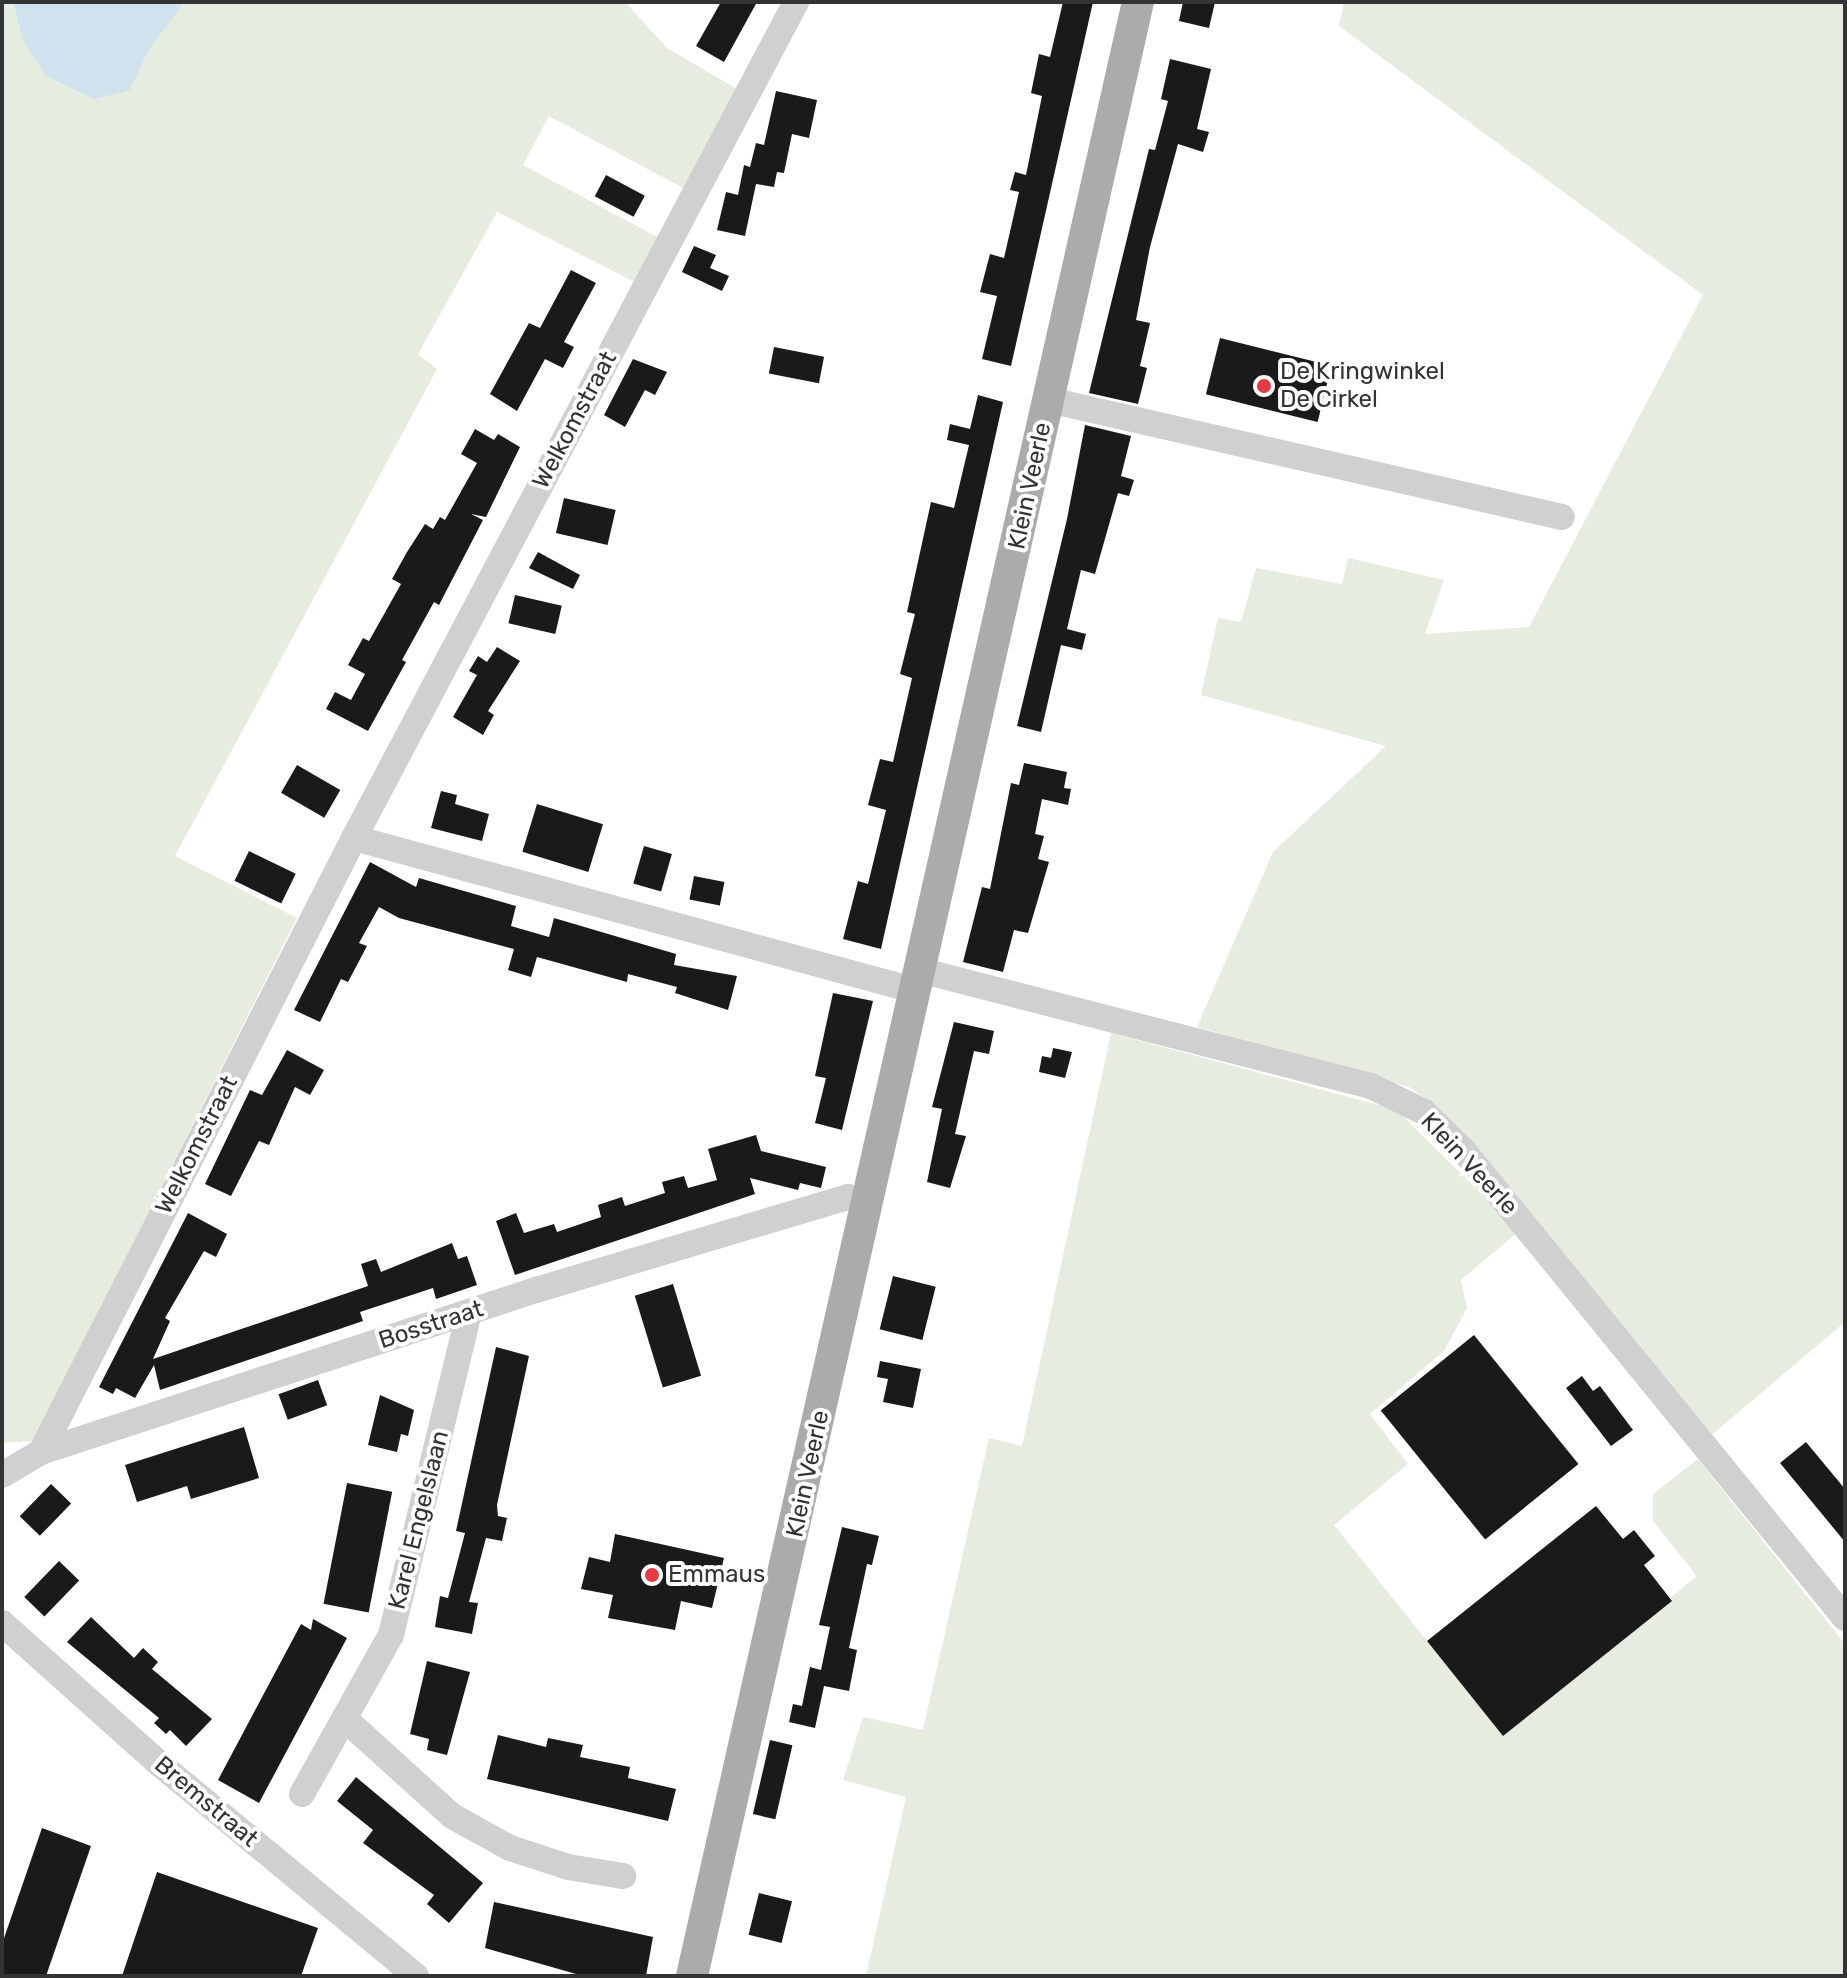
<!DOCTYPE html>
<style>
body{margin:0}
#map{position:relative;width:1847px;height:1978px;overflow:hidden;background:#fff;font-family:Rubik,sans-serif}
div>[style]{position:absolute}
.green>*{inset:0;background:#e6ecdf}
.water>*{inset:0;background:#cfe2ee}
.building>*{inset:0;background:#1a1a1a;transform-origin:0 0}
.minor>*{height:26px;margin:-13px;padding:0 13px;transform-origin:13px;border-radius:13px;background:#d0d0d0}
.major>*{height:32px;margin:-16px;padding:0 16px;transform-origin:16px;border-radius:16px;background:#ababab}
.dots>*{width:22px;height:22px;translate:-50% -50%;box-sizing:border-box;border:4px solid #fff;border-radius:50%}
span{translate:-50% -50%;white-space:nowrap;text-align:center;line-height:1.15;-webkit-text-stroke:8px #fff;paint-order:stroke}
.poi-label{font-size:24px;color:#333}
.left{translate:0 -50%;text-align:left}
.street-label{font-size:24px;color:#333}
.frame{position:absolute;inset:0;border:4px solid #333;pointer-events:none}
</style>
<div id="map">
<div class="green">
<i style="clip-path:polygon(2px 2px,13px 2px,22px 39px,130px 90px,149px 48px,185px 2px,625px 2px,667px 48px,739px 90px,685px 189px,549px 116px,523px 165px,659px 238px,635px 282px,497px 212px,418px 354px,437px 369px,175px 856px,297px 918px,33px 1441px,2px 1443px)"></i>
<i style="clip-path:polygon(1344px 2px,1845px 2px,1845px 1322px,1709px 1437px,1427px 1100px,1409px 1087px,1197px 1027px,1273px 852px,1386px 746px,1201px 695px,1218px 618px,1241px 622px,1256px 568px,1342px 584px,1348px 558px,1444px 580px,1425px 634px,1529px 627px,1703px 295px,1339px 26px)"></i>
<i style="clip-path:polygon(1111px 1033px,1397px 1110px,1519px 1231px,1461px 1280px,1467px 1308px,1444px 1351px,1370px 1414px,1408px 1464px,1334px 1525px,1503px 1736px,1697px 1576px,1653px 1521px,1653px 1494px,1698px 1459px,1845px 1644px,1845px 1976px,866px 1976px,906px 1797px,843px 1780px,863px 1717px,923px 1730px,989px 1438px,1022px 1446px)"></i>
</div>
<div class="water">
<i style="clip-path:polygon(13px 2px,185px 2px,149px 49px,130px 90px,94px 99px,46px 76px,22px 39px)"></i>
</div>
<div class="building">
<i style="clip-path:polygon(721px 2px,757px 2px,724px 62px,696px 46px)"></i>
<i style="clip-path:polygon(1063px 2px,1093px 2px,1011px 366px,982px 359px,997px 296px,980px 292px,990px 254px,1004px 258px,1019px 192px,1010px 190px,1015px 172px,1026px 175px,1042px 96px,1031px 93px,1039px 54px,1050px 57px)"></i>
<i style="clip-path:polygon(1183px 2px,1215px 2px,1209px 28px,1179px 21px)"></i>
<i style="clip-path:polygon(1170px 59px,1211px 69px,1197px 129px,1209px 132px,1203px 152px,1178px 144px,1150px 247px,1136px 320px,1150px 323px,1140px 366px,1147px 368px,1138px 404px,1089px 393px,1149px 149px,1155px 150px,1168px 101px,1161px 99px)"></i>
<i style="clip-path:polygon(776px 91px,817px 100px,809px 138px,792px 134px,784px 173px,777px 172px,774px 187px,756px 184px,745px 236px,717px 230px,726px 192px,738px 195px,744px 165px,750px 167px,756px 143px,764px 145px)"></i>
<i style="left:606px;top:175px;width:44px;height:24px;rotate:28deg"></i>
<i style="clip-path:polygon(694px 246px,716px 255px,710px 268px,729px 276px,722px 291px,682px 272px)"></i>
<i style="clip-path:polygon(571px 270px,596px 283px,564px 342px,574px 347px,563px 368px,545px 359px,517px 411px,490px 394px,529px 323px,540px 328px)"></i>
<i style="left:1220px;top:338px;width:115px;height:58px;rotate:14deg"></i>
<i style="left:774px;top:347px;width:51px;height:27px;rotate:11deg"></i>
<i style="clip-path:polygon(633px 359px,667px 372px,655px 395px,645px 390px,625px 427px,604px 415px)"></i>
<i style="clip-path:polygon(978px 395px,1003px 402px,881px 949px,843px 939px,858px 881px,868px 884px,886px 810px,868px 805px,880px 759px,893px 762px,912px 678px,900px 674px,915px 614px,907px 612px,931px 502px,954px 508px,969px 445px,947px 440px,950px 424px,970px 429px)"></i>
<i style="clip-path:polygon(1085px 425px,1131px 436px,1121px 476px,1134px 480px,1129px 496px,1118px 493px,1095px 574px,1081px 570px,1067px 629px,1086px 634px,1082px 650px,1061px 645px,1041px 732px,1017px 726px,1067px 519px)"></i>
<i style="clip-path:polygon(475px 429px,494px 440px,498px 434px,520px 447px,486px 517px,471px 514px,483px 520px,439px 605px,434px 602px,402px 660px,406px 662px,368px 731px,326px 709px,335px 692px,351px 700px,365px 674px,348px 665px,363px 638px,369px 641px,401px 584px,392px 579px,407px 552px,425px 524px,433px 529px,440px 517px,445px 520px,477px 463px,461px 454px)"></i>
<i style="left:564px;top:498px;width:53px;height:36px;rotate:13deg"></i>
<i style="clip-path:polygon(538px 552px,580px 575px,573px 589px,529px 568px)"></i>
<i style="left:515px;top:595px;width:48px;height:29px;rotate:13deg"></i>
<i style="clip-path:polygon(497px 647px,520px 661px,488px 711px,494px 715px,483px 735px,453px 717px,477px 675px,469px 671px,478px 656px,487px 662px)"></i>
<i style="clip-path:polygon(1024px 763px,1067px 772px,1064px 788px,1071px 789px,1068px 805px,1042px 799px,1035px 834px,1044px 836px,1038px 859px,1049px 862px,1028px 933px,1014px 930px,1003px 972px,963px 962px,982px 887px,990px 889px,1011px 783px,1019px 785px)"></i>
<i style="left:297px;top:765px;width:50px;height:32px;rotate:30deg"></i>
<i style="clip-path:polygon(441px 791px,457px 795px,455px 804px,489px 814px,482px 841px,431px 828px)"></i>
<i style="left:537px;top:804px;width:69px;height:50px;rotate:17deg"></i>
<i style="left:644px;top:846px;width:29px;height:39px;rotate:16deg"></i>
<i style="left:249px;top:851px;width:52px;height:33px;rotate:26deg"></i>
<i style="clip-path:polygon(370px 862px,416px 887px,419px 878px,516px 906px,511px 926px,549px 937px,554px 918px,676px 954px,674px 965px,737px 976px,728px 1010px,675px 993px,677px 987px,628px 974px,627px 982px,537px 957px,531px 977px,508px 970px,514px 949px,399px 918px,379px 907px,359px 943px,367px 946px,348px 982px,341px 979px,320px 1022px,294px 1010px)"></i>
<i style="left:694px;top:876px;width:31px;height:24px;rotate:11deg"></i>
<i style="clip-path:polygon(833px 993px,873px 1001px,842px 1130px,815px 1123px,826px 1078px,815px 1076px)"></i>
<i style="clip-path:polygon(954px 1022px,994px 1031px,989px 1054px,974px 1051px,955px 1134px,966px 1136px,950px 1188px,927px 1182px,942px 1109px,932px 1107px)"></i>
<i style="clip-path:polygon(1053px 1048px,1072px 1052px,1065px 1078px,1039px 1072px,1042px 1056px,1051px 1058px)"></i>
<i style="clip-path:polygon(287px 1050px,324px 1070px,310px 1095px,295px 1087px,269px 1145px,259px 1141px,231px 1196px,205px 1184px,250px 1090px,262px 1095px)"></i>
<i style="clip-path:polygon(756px 1135px,761px 1151px,826px 1167px,821px 1188px,800px 1183px,798px 1190px,750px 1178px,755px 1194px,515px 1275px,496px 1221px,516px 1213px,524px 1233px,554px 1224px,557px 1232px,601px 1217px,598px 1205px,622px 1197px,625px 1206px,665px 1193px,662px 1182px,684px 1176px,688px 1188px,717px 1180px,708px 1149px)"></i>
<i style="clip-path:polygon(188px 1213px,227px 1234px,216px 1257px,204px 1251px,165px 1318px,170px 1321px,153px 1359px,368px 1286px,361px 1264px,376px 1259px,381px 1272px,452px 1243px,458px 1259px,467px 1256px,477px 1285px,436px 1299px,433px 1288px,360px 1312px,363px 1321px,160px 1390px,154px 1365px,135px 1398px,116px 1388px,113px 1394px,99px 1387px)"></i>
<i style="left:893px;top:1276px;width:44px;height:55px;rotate:14deg"></i>
<i style="left:673px;top:1284px;width:96px;height:40px;rotate:73deg"></i>
<i style="left:1474px;top:1335px;width:166px;height:120px;rotate:51deg"></i>
<i style="clip-path:polygon(496px 1347px,529px 1356px,497px 1505px,498px 1516px,507px 1518px,502px 1541px,486px 1538px,469px 1602px,478px 1603px,472px 1634px,435px 1627px,440px 1596px,448px 1598px,465px 1533px,456px 1531px)"></i>
<i style="clip-path:polygon(880px 1361px,921px 1369px,913px 1408px,883px 1402px,888px 1379px,877px 1377px)"></i>
<i style="clip-path:polygon(1582px 1376px,1593px 1391px,1600px 1386px,1633px 1430px,1611px 1446px,1566px 1388px)"></i>
<i style="left:318px;top:1380px;width:27px;height:42px;rotate:70deg"></i>
<i style="clip-path:polygon(380px 1395px,414px 1410px,408px 1436px,401px 1434px,397px 1452px,368px 1445px)"></i>
<i style="clip-path:polygon(244px 1427px,259px 1478px,191px 1499px,187px 1486px,137px 1502px,125px 1465px)"></i>
<i style="clip-path:polygon(1806px 1442px,1845px 1489px,1845px 1542px,1780px 1463px)"></i>
<i style="left:347px;top:1483px;width:46px;height:123px;rotate:11deg"></i>
<i style="left:51px;top:1484px;width:28px;height:45px;rotate:44deg"></i>
<i style="clip-path:polygon(1596px 1506px,1623px 1539px,1634px 1530px,1655px 1556px,1644px 1565px,1672px 1601px,1503px 1736px,1427px 1641px)"></i>
<i style="clip-path:polygon(842px 1527px,879px 1536px,872px 1565px,867px 1564px,849px 1648px,857px 1650px,849px 1691px,824px 1686px,815px 1728px,789px 1722px,793px 1704px,802px 1706px,810px 1667px,821px 1670px,830px 1627px,819px 1625px)"></i>
<i style="clip-path:polygon(615px 1534px,724px 1558px,712px 1608px,681px 1601px,675px 1630px,608px 1618px,613px 1595px,581px 1589px,589px 1557px,610px 1562px)"></i>
<i style="left:59px;top:1561px;width:28px;height:50px;rotate:44deg"></i>
<i style="clip-path:polygon(91px 1617px,134px 1658px,143px 1648px,158px 1662px,152px 1669px,212px 1719px,186px 1746px,170px 1730px,166px 1734px,154px 1723px,159px 1718px,67px 1642px)"></i>
<i style="clip-path:polygon(313px 1619px,347px 1638px,259px 1803px,218px 1780px,301px 1624px,311px 1630px)"></i>
<i style="clip-path:polygon(427px 1661px,470px 1672px,447px 1755px,427px 1750px,429px 1739px,410px 1734px)"></i>
<i style="clip-path:polygon(498px 1735px,546px 1747px,548px 1738px,583px 1745px,580px 1757px,630px 1767px,628px 1778px,676px 1789px,668px 1821px,487px 1779px)"></i>
<i style="left:770px;top:1740px;width:23px;height:76px;rotate:13deg"></i>
<i style="clip-path:polygon(356px 1777px,483px 1883px,449px 1923px,427px 1904px,434px 1895px,363px 1843px,373px 1830px,337px 1801px)"></i>
<i style="clip-path:polygon(42px 1828px,91px 1846px,46px 1976px,2px 1976px,2px 1944px)"></i>
<i style="clip-path:polygon(157px 1872px,318px 1928px,301px 1976px,122px 1976px)"></i>
<i style="left:759px;top:1893px;width:34px;height:43px;rotate:14deg"></i>
<i style="clip-path:polygon(494px 1902px,653px 1937px,646px 1976px,583px 1976px,485px 1948px)"></i>
</div>
<div class="minor">
<i style="left:1049px;top:400px;width:526px;rotate:12.85deg"></i>
<i style="left:354px;top:838px;width:583px;rotate:15.2deg"></i>
<i style="left:923px;top:971px;width:463px;rotate:14.4deg"></i>
<i style="left:1371px;top:1086px;width:59px;rotate:26.1deg"></i>
<i style="left:1424px;top:1112px;width:54px;rotate:44.3deg"></i>
<i style="left:1463px;top:1150px;width:604px;rotate:50.78deg"></i>
<i style="left:41px;top:1452px;width:689px;rotate:-62.99deg"></i>
<i style="left:354px;top:838px;width:946px;rotate:-62.13deg"></i>
<i style="left:2px;top:1475px;width:45px;rotate:-30.5deg"></i>
<i style="left:41px;top:1452px;width:521px;rotate:-18.12deg"></i>
<i style="left:536px;top:1290px;width:326px;rotate:-16.6deg"></i>
<i style="left:848px;top:1197px;width:20px;rotate:20deg"></i>
<i style="left:2px;top:1623px;width:213px;rotate:41.8deg"></i>
<i style="left:161px;top:1765px;width:331px;rotate:39.6deg"></i>
<i style="left:345px;top:1719px;width:144px;rotate:42.2deg"></i>
<i style="left:452px;top:1816px;width:66px;rotate:28.9deg"></i>
<i style="left:510px;top:1848px;width:61px;rotate:18.1deg"></i>
<i style="left:568px;top:1867px;width:56px;rotate:9.3deg"></i>
<i style="left:302px;top:1794px;width:182px;rotate:-60.8deg"></i>
<i style="left:391px;top:1635px;width:331px;rotate:-76.4deg"></i>
</div>
<div class="major">
<i style="left:692px;top:1976px;width:2024px;rotate:-77.27deg"></i>
</div>
<div class="dots">
<i style="left:1264px;top:386px;background:#e63946"></i>
<i style="left:652px;top:1575px;background:#e63946"></i>
</div>
<div class="poi-label">
<span class="left" style="left:1280px;top:386px">De Kringwinkel<br>De Cirkel</span>
<span class="left" style="left:668px;top:1575px">Emmaus</span>
</div>
<div class="street-label">
<span style="left:575px;top:420px;rotate:-62deg">Welkomstraat</span>
<span style="left:1030px;top:486px;rotate:-78deg">Klein Veerle</span>
<span style="left:197px;top:1145px;rotate:-63deg">Welkomstraat</span>
<span style="left:1469px;top:1164px;rotate:47deg">Klein Veerle</span>
<span style="left:431px;top:1325px;rotate:-18deg">Bosstraat</span>
<span style="left:808px;top:1474px;rotate:-78deg">Klein Veerle</span>
<span style="left:419px;top:1520px;rotate:-76deg">Karel Engelslaan</span>
<span style="left:206px;top:1802px;rotate:40deg">Bremstraat</span>
</div>
<div class="frame"></div>
</div>
